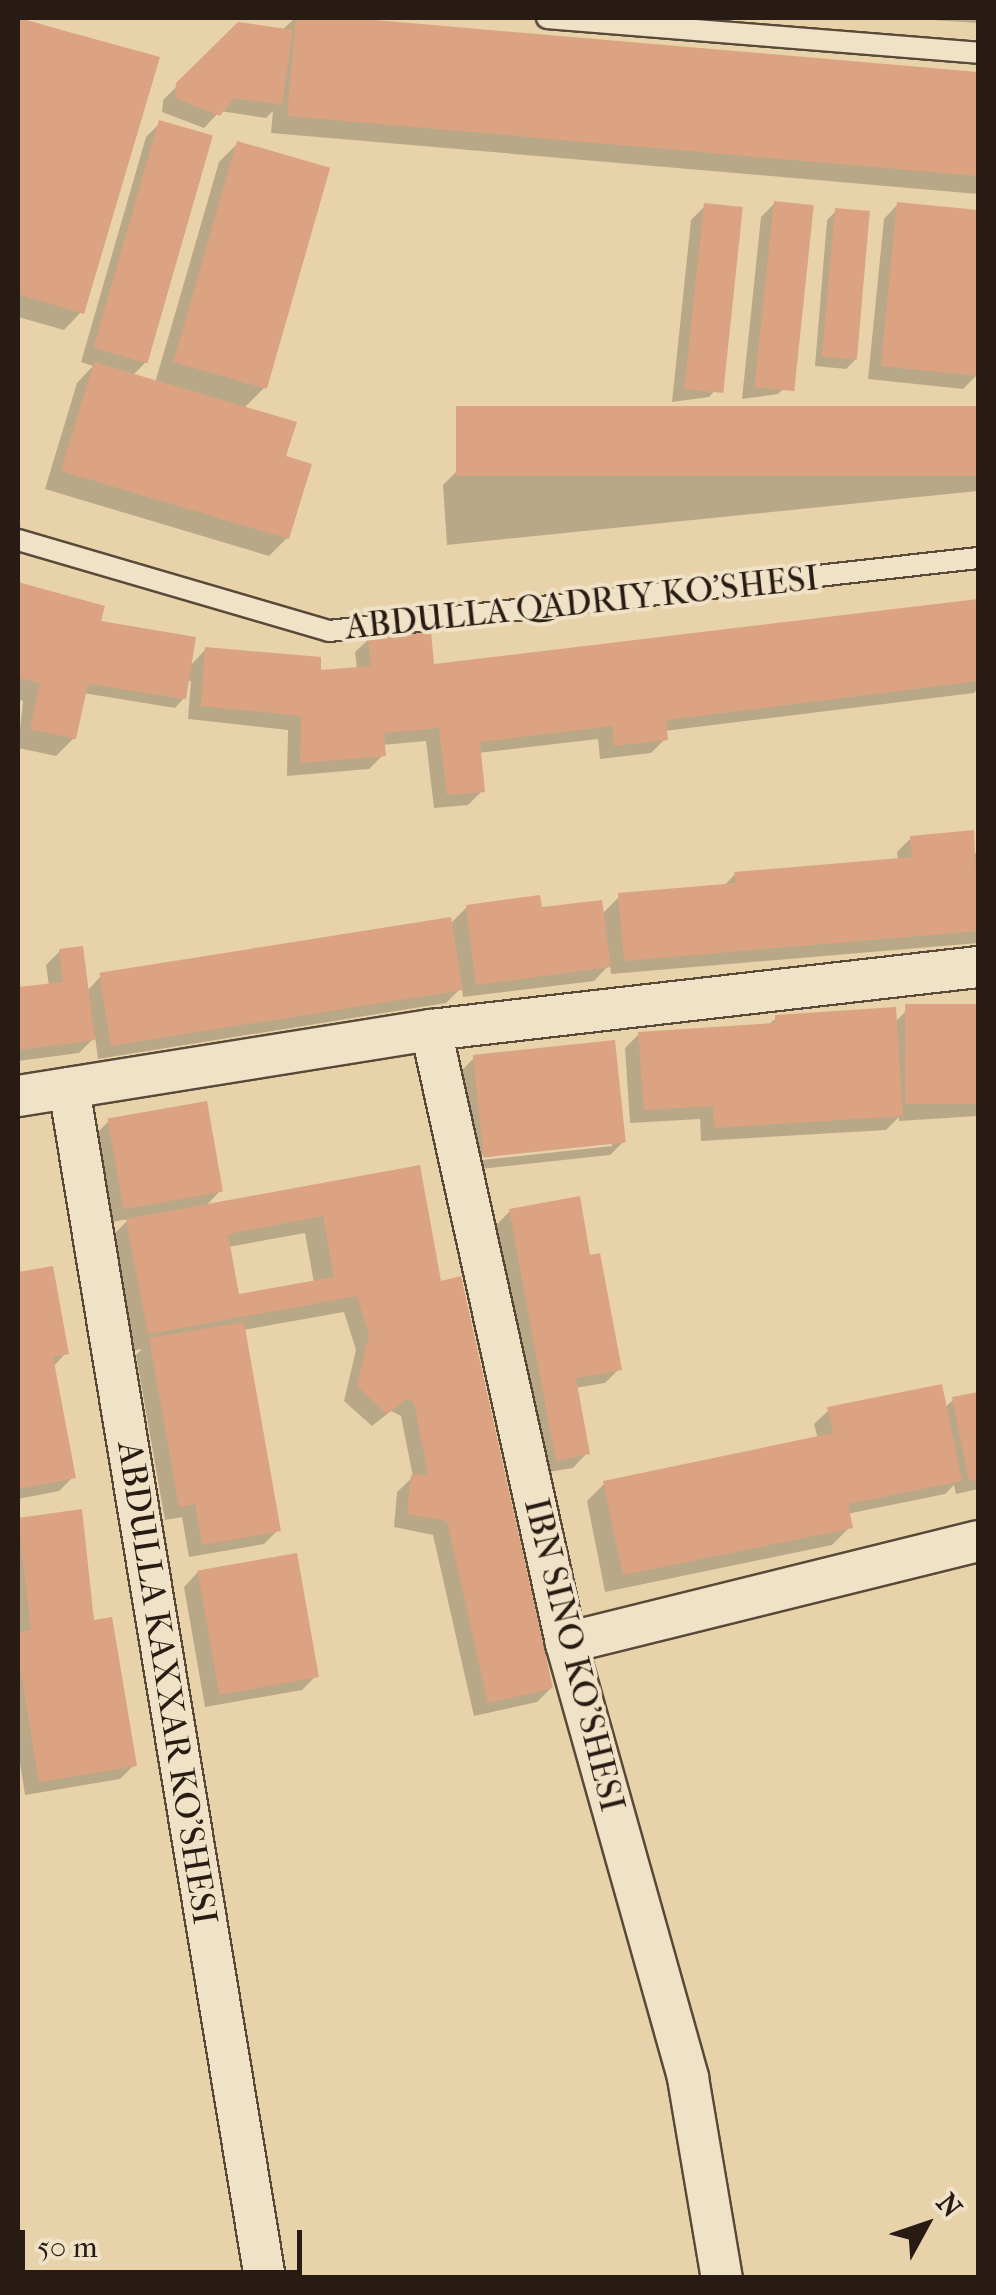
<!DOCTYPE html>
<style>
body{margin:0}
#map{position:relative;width:996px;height:2295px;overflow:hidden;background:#e8d2a9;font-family:"IM FELL French Canon",serif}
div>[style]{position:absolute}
.shadow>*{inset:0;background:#0003}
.building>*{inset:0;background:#dca382;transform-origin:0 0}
.roads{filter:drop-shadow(2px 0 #584938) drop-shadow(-2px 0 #584938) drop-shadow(0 2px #584938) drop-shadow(0 -2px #584938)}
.lane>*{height:20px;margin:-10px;padding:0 10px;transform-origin:10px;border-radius:10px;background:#f0e2c7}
.street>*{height:40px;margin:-20px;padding:0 20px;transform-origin:20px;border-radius:20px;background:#f0e2c7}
span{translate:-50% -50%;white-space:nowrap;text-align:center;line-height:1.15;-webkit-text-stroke:8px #f0e2c7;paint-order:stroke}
.street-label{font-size:35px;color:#281b13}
.frame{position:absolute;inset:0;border:20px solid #281b13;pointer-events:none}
.north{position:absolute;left:876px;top:2175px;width:100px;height:100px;-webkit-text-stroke:8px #f0e2c7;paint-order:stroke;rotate:50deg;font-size:28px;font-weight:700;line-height:40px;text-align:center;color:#281b13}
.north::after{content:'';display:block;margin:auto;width:35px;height:45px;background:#281b13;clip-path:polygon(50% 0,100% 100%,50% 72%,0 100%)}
.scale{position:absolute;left:20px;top:2230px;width:282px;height:45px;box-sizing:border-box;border:5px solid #281b13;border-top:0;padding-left:12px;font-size:30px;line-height:35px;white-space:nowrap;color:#281b13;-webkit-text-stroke:8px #f0e2c7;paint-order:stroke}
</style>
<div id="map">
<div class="shadow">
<i style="clip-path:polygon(20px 18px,157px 59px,81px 312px,64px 330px,18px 317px)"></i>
<i style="clip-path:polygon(295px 18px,978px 74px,978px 194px,271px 133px,273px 111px,266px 118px,220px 111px,204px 128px,162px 112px,163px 100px,239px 25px,281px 31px)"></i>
<i style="clip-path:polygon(900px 18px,978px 18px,978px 23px)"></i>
<i style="clip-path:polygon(160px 123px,145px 363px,132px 376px,155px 383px,219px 162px,237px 144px,264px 388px,243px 409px,283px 458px,287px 538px,269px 556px,45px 489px,77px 383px,93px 366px,81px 362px,146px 137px)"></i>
<i style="clip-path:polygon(775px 203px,793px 380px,778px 394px,742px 399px,761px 217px)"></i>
<i style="clip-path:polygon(898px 204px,978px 213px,978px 360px,977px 375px,963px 389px,868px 379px,884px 219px)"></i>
<i style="clip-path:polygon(705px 206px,723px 382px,709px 397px,672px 402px,691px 220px)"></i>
<i style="clip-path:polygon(836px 211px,856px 359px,846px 369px,815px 366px,827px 220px)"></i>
<i style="clip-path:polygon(978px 408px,978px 491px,447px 545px,443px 485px,461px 467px)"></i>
<i style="clip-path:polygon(18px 585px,102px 608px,97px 629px,189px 667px,206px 649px,319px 673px,357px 669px,355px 652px,370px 638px,432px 667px,978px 601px,978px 688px,974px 693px,664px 731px,665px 739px,651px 753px,600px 759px,598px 739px,478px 753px,482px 791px,468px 805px,434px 808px,426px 741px,382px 745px,383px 755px,369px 769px,287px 776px,288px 730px,188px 719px,191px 681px,187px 680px,184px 698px,175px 708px,83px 693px,74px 738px,56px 756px,18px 748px,23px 701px,18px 699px)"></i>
<i style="clip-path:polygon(911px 838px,978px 854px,978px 943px,611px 974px,610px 964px,594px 981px,463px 997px,462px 987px,446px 1003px,98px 1059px,95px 1037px,79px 1053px,18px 1061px,18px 990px,49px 986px,46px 965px,60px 951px,87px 991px,101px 976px,450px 924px,467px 907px,602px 914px,620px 896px,723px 887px,735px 874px,898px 861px,897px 852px)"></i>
<i style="clip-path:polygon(978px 1006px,978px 1116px,899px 1121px,899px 1117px,886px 1130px,701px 1141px,700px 1119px,630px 1123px,625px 1048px,639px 1034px,767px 1026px,776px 1018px,894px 1023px,906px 1011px)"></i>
<i style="clip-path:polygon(evenodd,474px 1058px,624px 1141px,610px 1155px,472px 1170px,460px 1072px,474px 1058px,612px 1141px,612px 1146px,473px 1161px,472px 1156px,612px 1141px)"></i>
<i style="clip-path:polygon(evenodd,109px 1121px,220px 1191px,205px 1207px,418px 1168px,439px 1282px,551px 1688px,537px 1702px,474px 1716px,433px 1535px,394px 1527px,397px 1492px,413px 1477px,401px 1416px,391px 1411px,372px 1426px,344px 1401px,356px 1350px,344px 1312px,243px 1330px,278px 1530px,264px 1544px,189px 1557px,182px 1517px,165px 1520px,136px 1355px,142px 1349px,130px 1351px,109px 1239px,129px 1219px,111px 1222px,95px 1135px,109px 1121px,305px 1233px,314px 1283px,237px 1297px,228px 1247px,305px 1233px)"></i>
<i style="clip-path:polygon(510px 1211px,588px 1258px,619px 1369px,605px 1383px,575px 1388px,587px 1453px,573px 1468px,542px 1473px,496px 1225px)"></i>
<i style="clip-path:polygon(51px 1268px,66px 1353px,53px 1367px,73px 1477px,59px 1491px,18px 1499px,18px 1275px)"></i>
<i style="clip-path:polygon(978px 1394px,978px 1489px,956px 1494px,954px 1485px,945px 1494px,847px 1514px,850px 1527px,832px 1545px,605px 1592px,587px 1501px,605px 1483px,818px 1439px,814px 1424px,829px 1410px,944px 1408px,953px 1400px)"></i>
<i style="clip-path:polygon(80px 1512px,92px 1623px,134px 1765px,120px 1779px,25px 1795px,18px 1749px,18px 1521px)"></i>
<i style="clip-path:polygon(198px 1572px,316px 1676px,302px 1690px,205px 1707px,184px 1587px)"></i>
</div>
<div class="building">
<i style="clip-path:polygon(18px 18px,160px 57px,84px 314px,18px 294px)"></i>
<i style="clip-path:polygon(296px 18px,352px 18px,978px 72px,978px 176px,287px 116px)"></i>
<i style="clip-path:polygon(238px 22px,293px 30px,282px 105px,234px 98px,220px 116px,175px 98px,176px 83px)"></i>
<i style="left:159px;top:120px;width:56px;height:237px;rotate:16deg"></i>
<i style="left:237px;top:141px;width:97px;height:230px;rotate:16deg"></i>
<i style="left:774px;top:201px;width:40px;height:187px;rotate:6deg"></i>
<i style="clip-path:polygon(897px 202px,978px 210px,978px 376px,881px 366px)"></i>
<i style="left:704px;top:203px;width:39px;height:187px;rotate:6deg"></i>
<i style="left:835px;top:208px;width:35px;height:149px;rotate:5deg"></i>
<i style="clip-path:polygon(94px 362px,297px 422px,286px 456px,312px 464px,289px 539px,61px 471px)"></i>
<i style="left:978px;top:406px;width:70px;height:522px;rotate:90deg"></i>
<i style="clip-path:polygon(18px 582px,105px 606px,101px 621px,196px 637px,186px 699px,88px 684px,76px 739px,30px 729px,40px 683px,18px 678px)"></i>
<i style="clip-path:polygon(978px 599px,978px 681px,666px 720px,668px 740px,614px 746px,612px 726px,480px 742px,485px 792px,447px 795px,439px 728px,384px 733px,386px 756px,300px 763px,301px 716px,201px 706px,205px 647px,321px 657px,321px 670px,371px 666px,368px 636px,431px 631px,434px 664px)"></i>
<i style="clip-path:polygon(974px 830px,978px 931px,624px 961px,618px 893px,736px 883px,734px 872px,912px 857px,910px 836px)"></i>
<i style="clip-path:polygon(540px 895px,542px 907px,602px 900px,611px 967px,476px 985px,466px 905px)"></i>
<i style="left:451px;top:917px;width:74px;height:356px;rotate:81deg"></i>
<i style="clip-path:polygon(83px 946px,95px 1040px,18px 1050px,18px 987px,63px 982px,59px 949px)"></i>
<i style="left:978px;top:1004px;width:100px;height:73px;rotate:90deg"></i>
<i style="clip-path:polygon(896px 1007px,903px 1116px,714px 1128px,713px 1106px,644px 1110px,638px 1032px,775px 1023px,775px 1015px)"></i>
<i style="left:615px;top:1040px;width:103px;height:143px;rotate:84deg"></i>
<i style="left:207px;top:1101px;width:92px;height:101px;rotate:80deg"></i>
<i style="clip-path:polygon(evenodd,420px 1165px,441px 1281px,461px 1276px,553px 1688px,488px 1703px,447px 1521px,407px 1514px,411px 1475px,428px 1475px,414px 1402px,407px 1399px,387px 1414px,357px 1386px,369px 1334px,357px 1296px,148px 1334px,126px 1219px,420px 1165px,323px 1216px,334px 1277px,239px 1294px,228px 1234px,323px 1216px)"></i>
<i style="clip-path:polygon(580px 1196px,590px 1255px,600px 1253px,622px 1370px,576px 1378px,590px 1454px,556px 1461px,509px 1209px)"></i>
<i style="clip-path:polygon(53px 1266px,69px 1354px,53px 1357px,76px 1478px,18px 1489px,18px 1272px)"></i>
<i style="clip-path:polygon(244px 1322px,281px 1531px,202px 1545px,195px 1504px,179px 1507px,149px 1338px)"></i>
<i style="clip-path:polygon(942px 1384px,962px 1481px,848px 1504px,853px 1528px,623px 1575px,603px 1481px,833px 1433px,827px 1407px)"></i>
<i style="clip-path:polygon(978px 1392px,978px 1479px,969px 1481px,952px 1397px)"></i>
<i style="clip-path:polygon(82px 1509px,94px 1620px,112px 1617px,137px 1766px,39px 1782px,18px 1655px,18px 1633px,31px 1630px,18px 1518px)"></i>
<i style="left:297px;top:1553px;width:126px;height:101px;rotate:80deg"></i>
</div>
<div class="roads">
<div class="lane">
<i style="left:547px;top:18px;width:432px;rotate:4.6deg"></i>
<i style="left:18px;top:540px;width:324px;rotate:16.3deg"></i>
<i style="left:329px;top:631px;width:653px;rotate:-6.42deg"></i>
</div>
<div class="street">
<i style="left:431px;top:1030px;width:628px;rotate:77.58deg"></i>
<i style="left:566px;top:1643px;width:452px;rotate:74.3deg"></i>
<i style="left:688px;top:2078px;width:203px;rotate:80.4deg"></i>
<i style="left:69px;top:1088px;width:1206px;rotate:80.65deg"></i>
<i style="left:18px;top:1096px;width:418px;rotate:-9.1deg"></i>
<i style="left:431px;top:1030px;width:551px;rotate:-6.57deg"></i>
<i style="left:566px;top:1643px;width:424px;rotate:-13.9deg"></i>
</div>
</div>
<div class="street-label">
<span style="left:582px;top:603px;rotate:-6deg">ABDULLA QADRIY KO'SHESI</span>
<span style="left:574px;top:1655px;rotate:76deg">IBN SINO KO'SHESI</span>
<span style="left:167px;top:1683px;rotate:81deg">ABDULLA KAXXAR KO'SHESI</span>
</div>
<div class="frame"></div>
<div class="north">N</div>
<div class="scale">50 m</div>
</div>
